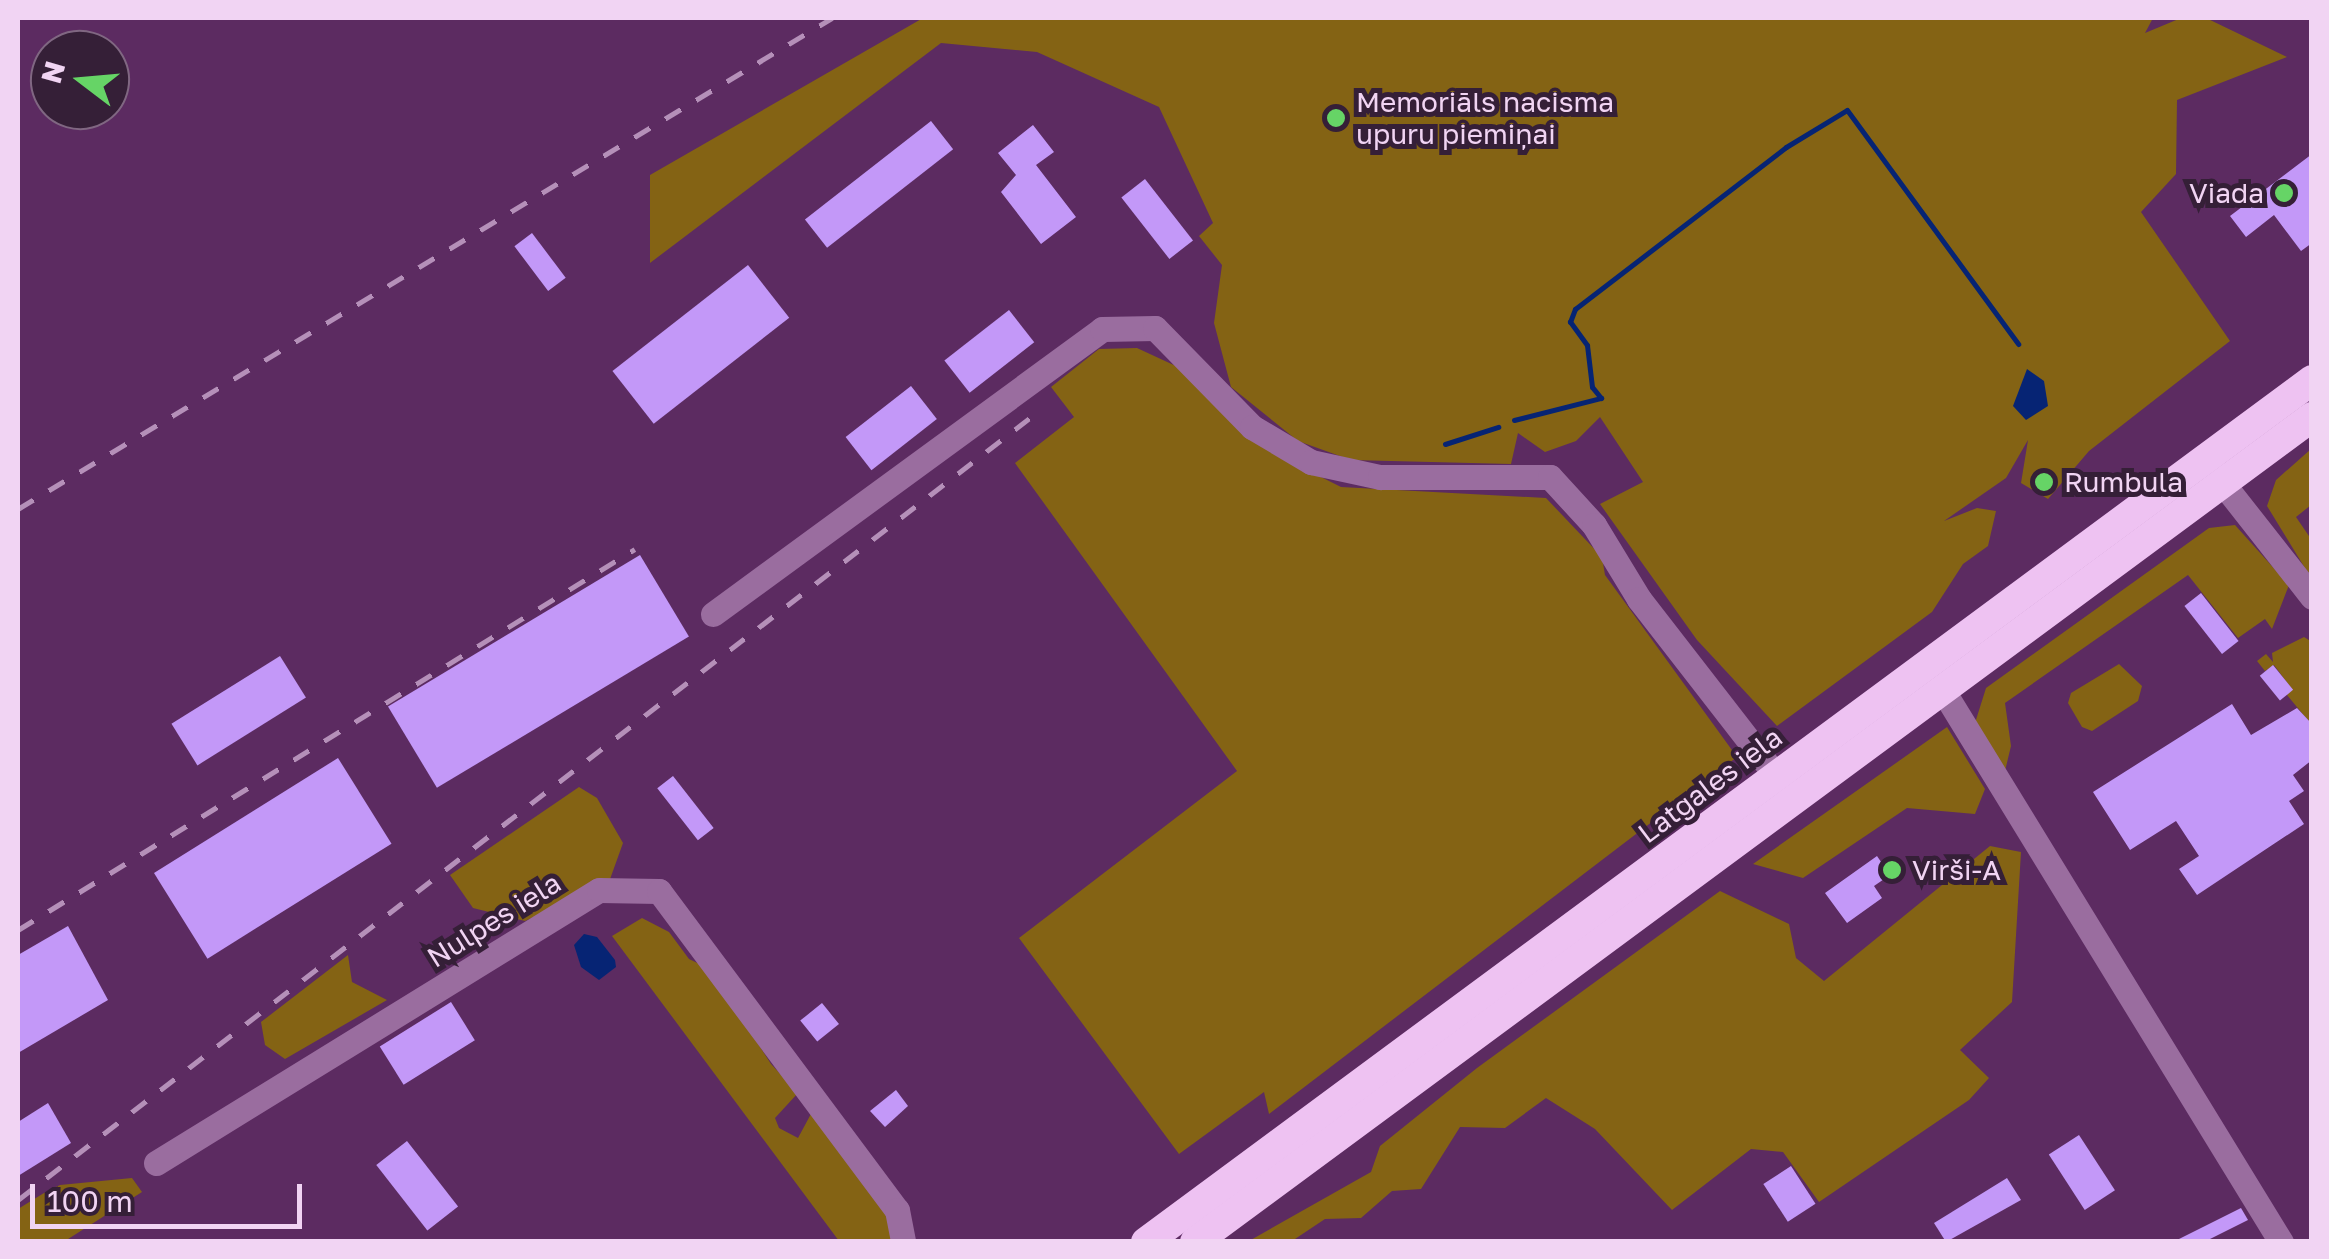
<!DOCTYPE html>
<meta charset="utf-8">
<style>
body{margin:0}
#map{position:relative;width:2329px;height:1259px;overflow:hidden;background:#5c2b61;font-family:"Golos Text",sans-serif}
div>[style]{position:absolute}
.green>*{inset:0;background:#846314}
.water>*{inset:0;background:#062474}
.stream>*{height:5px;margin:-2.5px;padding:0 2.5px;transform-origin:2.5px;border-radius:2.5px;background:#062474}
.building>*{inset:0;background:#c398f8;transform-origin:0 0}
.minor>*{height:25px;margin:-12.5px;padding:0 12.5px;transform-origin:12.5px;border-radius:12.5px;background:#9a6d9f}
.highway>*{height:30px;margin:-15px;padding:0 15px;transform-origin:15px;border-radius:15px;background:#eec2f2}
.rail>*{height:5px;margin-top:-2.5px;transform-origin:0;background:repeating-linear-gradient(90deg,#b590b9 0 18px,transparent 0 36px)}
.dots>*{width:28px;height:28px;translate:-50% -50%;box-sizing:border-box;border:5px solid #351f37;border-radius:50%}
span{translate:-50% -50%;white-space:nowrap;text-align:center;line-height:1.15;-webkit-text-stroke:10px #351f37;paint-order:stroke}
.poi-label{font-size:28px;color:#f1d4f3}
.left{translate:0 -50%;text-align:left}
.right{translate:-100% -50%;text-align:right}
.street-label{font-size:28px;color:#f1d4f3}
.frame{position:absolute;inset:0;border:20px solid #f1d4f3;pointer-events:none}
.north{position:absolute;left:30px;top:30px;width:100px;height:100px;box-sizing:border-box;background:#351f37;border:2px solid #806782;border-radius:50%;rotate:286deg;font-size:28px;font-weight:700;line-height:40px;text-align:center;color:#f1d4f3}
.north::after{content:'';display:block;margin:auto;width:35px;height:45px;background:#66d466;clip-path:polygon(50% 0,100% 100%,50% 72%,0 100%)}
.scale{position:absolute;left:30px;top:1184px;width:272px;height:45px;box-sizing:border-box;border:5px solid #f1d4f3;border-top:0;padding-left:12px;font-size:30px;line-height:35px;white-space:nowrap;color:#f1d4f3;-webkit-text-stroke:8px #351f37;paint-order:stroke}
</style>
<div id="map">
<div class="green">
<i style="clip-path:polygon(923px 18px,2153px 18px,2145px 33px,2181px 18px,2206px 18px,2287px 57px,2177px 100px,2176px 174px,2141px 212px,2230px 341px,2089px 451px,2048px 499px,2021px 483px,2028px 440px,2006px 478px,1944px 521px,1977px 508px,1996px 511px,1988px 546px,1963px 564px,1932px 612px,1777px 726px,1697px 640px,1600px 504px,1643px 482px,1600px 417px,1576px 441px,1545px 452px,1518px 433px,1511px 464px,1351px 460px,1298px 441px,1231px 387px,1214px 323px,1222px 265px,1199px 236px,1213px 223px,1159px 107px,1037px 52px,941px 43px,650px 263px,650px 175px)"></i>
<i style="clip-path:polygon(1137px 348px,1178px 367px,1285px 459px,1341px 487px,1546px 498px,1602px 557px,1605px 575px,1737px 757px,1269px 1114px,1264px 1092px,1179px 1154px,1019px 938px,1237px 771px,1015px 463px,1074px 417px,1051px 387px,1099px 349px)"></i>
<i style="clip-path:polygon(2311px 449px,2311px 505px,2296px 517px,2311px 539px,2311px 578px,2267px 506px,2276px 480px)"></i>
<i style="clip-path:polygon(2235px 525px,2289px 585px,2272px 629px,2265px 619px,2238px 638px,2188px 575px,2005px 703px,2011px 746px,2005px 771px,1975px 723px,1986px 688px,2209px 528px)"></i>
<i style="clip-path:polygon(2304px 637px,2312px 642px,2311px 724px,2287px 695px,2292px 689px,2274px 665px,2265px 671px,2257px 661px,2266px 654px,2273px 662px,2272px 653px)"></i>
<i style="clip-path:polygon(2119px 664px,2142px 686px,2138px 701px,2092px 731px,2082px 727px,2068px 703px,2071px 693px)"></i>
<i style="clip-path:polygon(1947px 727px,1985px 789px,1975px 814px,1907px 808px,1803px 878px,1753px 864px)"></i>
<i style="clip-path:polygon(579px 787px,597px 798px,623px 843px,609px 882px,525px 921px,473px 908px,450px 875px)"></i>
<i style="clip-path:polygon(1990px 846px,2021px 852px,2012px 1002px,1960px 1050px,1989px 1078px,1969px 1100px,1819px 1202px,1783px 1152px,1751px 1149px,1672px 1210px,1595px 1129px,1546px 1098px,1505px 1128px,1460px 1127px,1421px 1189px,1392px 1191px,1361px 1218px,1325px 1219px,1292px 1241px,1249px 1241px,1371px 1172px,1380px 1146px,1477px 1068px,1720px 891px,1789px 924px,1796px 958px,1824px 981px)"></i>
<i style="clip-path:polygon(642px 918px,669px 932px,689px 959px,710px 969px,771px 1064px,798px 1093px,775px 1118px,779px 1128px,798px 1138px,812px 1112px,894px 1216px,896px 1241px,839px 1241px,612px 936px)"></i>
<i style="clip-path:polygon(348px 955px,352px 982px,387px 1000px,285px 1059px,265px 1045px,261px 1022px)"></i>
<i style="clip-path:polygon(132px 1178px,142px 1192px,65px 1241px,18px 1241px,18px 1209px,44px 1193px,60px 1185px)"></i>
</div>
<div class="water">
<i style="clip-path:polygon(2027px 369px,2044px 381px,2048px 406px,2026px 420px,2013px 406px)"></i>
<i style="clip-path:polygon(584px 934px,597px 937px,615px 960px,616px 967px,599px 980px,581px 967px,574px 945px)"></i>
</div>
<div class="stream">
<i style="left:1514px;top:420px;width:90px;rotate:-14.2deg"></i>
<i style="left:1601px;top:398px;width:14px;rotate:-129deg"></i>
<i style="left:1592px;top:387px;width:42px;rotate:-96.8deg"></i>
<i style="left:1587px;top:345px;width:29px;rotate:-126deg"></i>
<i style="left:1570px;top:322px;width:14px;rotate:-69deg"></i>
<i style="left:1575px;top:309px;width:266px;rotate:-37.5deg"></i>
<i style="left:1786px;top:147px;width:71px;rotate:-31.2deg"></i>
<i style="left:1847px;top:110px;width:290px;rotate:53.8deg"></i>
<i style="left:1445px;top:444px;width:56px;rotate:-17.8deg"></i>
</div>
<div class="building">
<i style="left:931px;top:121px;width:36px;height:160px;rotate:52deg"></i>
<i style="clip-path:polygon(1033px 125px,1054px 152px,1036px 165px,1076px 217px,1041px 244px,1001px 192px,1016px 175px,998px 153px)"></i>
<i style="clip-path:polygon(2312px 154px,2312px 243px,2301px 251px,2274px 215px,2246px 237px,2230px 216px)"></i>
<i style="left:1145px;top:179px;width:78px;height:30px;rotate:52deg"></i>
<i style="left:532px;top:233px;width:56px;height:22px;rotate:53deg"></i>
<i style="left:748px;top:265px;width:67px;height:172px;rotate:52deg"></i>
<i style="left:1009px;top:310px;width:41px;height:82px;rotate:52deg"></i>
<i style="left:911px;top:386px;width:42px;height:83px;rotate:52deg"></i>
<i style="left:640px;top:555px;width:95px;height:294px;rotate:59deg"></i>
<i style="left:2201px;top:593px;width:61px;height:21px;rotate:52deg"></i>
<i style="left:280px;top:656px;width:49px;height:128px;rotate:58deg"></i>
<i style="left:2273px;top:665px;width:32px;height:17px;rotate:51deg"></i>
<i style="clip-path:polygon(2232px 704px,2251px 735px,2297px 708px,2312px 724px,2312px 760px,2293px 775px,2304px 791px,2289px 801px,2304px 824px,2197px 895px,2179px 869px,2199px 856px,2176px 821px,2130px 850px,2093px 792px)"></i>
<i style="left:338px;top:758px;width:101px;height:217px;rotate:58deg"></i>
<i style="left:673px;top:776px;width:66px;height:20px;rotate:52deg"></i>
<i style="clip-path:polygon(1877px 856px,1890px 875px,1874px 886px,1882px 898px,1847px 923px,1825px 893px)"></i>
<i style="clip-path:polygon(68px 926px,108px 1000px,18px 1053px,18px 955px)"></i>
<i style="left:451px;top:1002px;width:45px;height:84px;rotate:58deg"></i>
<i style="left:822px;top:1003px;width:27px;height:28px;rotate:51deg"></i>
<i style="clip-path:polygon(896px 1090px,908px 1106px,885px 1127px,870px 1111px)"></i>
<i style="clip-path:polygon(48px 1103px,71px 1143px,18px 1176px,18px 1122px)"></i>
<i style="left:2079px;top:1135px;width:66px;height:36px;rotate:57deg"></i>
<i style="left:407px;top:1141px;width:83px;height:39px;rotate:52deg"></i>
<i style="left:1791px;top:1166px;width:45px;height:33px;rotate:57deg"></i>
<i style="clip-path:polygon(2007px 1178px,2021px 1200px,1946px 1242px,1934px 1223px)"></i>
<i style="clip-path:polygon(2241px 1208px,2248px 1220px,2204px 1242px,2173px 1242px)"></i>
</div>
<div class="minor">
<i style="left:2213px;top:471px;width:160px;rotate:51.8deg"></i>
<i style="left:713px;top:614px;width:482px;rotate:-36.2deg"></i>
<i style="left:1102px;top:329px;width:53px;rotate:-1.1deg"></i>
<i style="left:1155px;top:328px;width:139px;rotate:45.6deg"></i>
<i style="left:1252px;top:427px;width:69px;rotate:30.7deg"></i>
<i style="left:1311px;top:462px;width:71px;rotate:12.3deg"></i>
<i style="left:1380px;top:477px;width:170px"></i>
<i style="left:1550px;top:477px;width:65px;rotate:47.5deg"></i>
<i style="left:1594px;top:525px;width:87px;rotate:58.7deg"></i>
<i style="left:1639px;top:599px;width:243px;rotate:52.2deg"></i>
<i style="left:1942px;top:689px;width:649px;rotate:58.49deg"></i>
<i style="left:156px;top:1163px;width:520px;rotate:-31.64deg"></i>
<i style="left:599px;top:890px;width:60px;rotate:1deg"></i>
<i style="left:659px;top:891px;width:398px;rotate:53.3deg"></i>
<i style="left:897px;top:1210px;width:33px;rotate:79deg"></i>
</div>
<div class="highway">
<i style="left:1146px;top:1242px;width:1450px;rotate:-36.47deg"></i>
<i style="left:1195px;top:1242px;width:1389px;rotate:-36.45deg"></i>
</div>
<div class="rail">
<i style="left:18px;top:509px;width:951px;rotate:-31.1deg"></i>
<i style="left:18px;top:930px;width:725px;rotate:-31.7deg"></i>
<i style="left:18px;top:1200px;width:1290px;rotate:-37.7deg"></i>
</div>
<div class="dots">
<i style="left:1336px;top:118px;background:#66d466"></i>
<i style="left:2284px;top:193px;background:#66d466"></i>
<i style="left:2044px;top:482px;background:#66d466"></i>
<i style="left:1892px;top:870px;background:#66d466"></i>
</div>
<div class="poi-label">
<span class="left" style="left:1356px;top:118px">Memoriāls nacisma<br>upuru piemiņai</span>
<span class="right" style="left:2264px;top:193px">Viada</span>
<span class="left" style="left:2064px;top:482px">Rumbula</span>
<span class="left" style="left:1912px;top:870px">Virši-A</span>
</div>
<div class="street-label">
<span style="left:1710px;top:785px;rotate:-37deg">Latgales iela</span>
<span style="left:494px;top:920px;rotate:-32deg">Nulpes iela</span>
</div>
<div class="frame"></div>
<div class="north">N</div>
<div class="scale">100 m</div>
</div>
